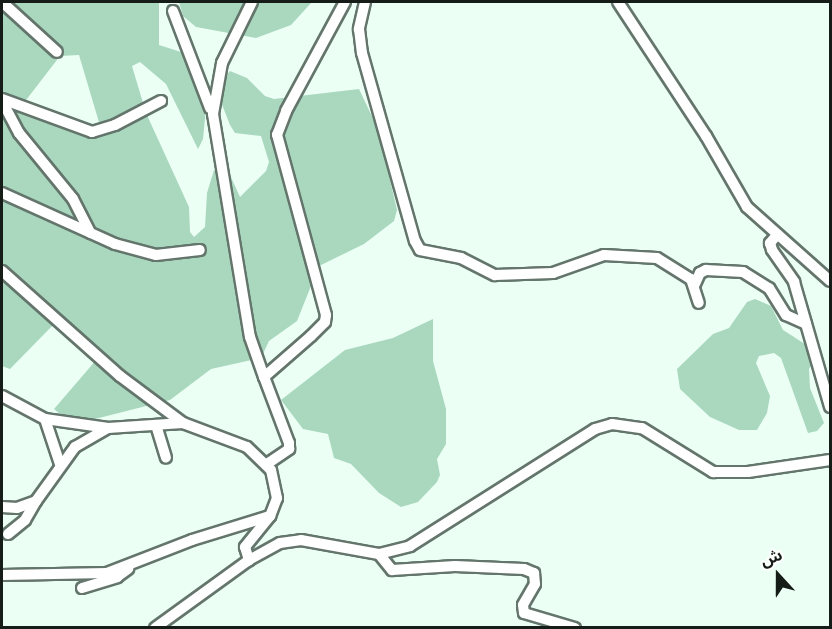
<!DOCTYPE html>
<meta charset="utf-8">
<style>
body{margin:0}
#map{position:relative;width:832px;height:629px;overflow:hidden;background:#ebfff4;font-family:"Roboto Serif","Noto Sans Arabic",serif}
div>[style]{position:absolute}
.green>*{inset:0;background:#a9d8be}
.roads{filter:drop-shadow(2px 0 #64756c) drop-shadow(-2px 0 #64756c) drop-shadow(0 2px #64756c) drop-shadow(0 -2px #64756c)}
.minor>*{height:10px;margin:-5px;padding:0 5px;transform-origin:5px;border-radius:5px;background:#fff}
span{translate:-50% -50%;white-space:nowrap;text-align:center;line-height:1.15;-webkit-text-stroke:4.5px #fff;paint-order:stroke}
.frame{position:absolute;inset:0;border:3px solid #161d19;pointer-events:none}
.north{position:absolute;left:748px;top:545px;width:60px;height:60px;-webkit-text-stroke:4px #fff;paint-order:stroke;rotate:339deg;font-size:16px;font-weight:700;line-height:24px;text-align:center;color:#161d19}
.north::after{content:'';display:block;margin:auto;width:21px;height:27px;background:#161d19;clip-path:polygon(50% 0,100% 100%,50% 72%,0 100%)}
</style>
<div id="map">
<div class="green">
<i style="clip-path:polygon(evenodd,2px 2px,159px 2px,159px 45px,184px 53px,206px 108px,203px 139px,198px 149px,166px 84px,140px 62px,132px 66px,146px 113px,189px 207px,190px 232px,194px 237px,205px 227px,207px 193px,214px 170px,230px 175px,240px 197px,266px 171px,269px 162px,261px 136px,235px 133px,230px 125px,221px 102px,224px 78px,230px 71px,247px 78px,265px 96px,274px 99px,359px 89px,378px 129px,397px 210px,394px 221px,364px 244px,319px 266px,297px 321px,269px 341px,261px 358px,211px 369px,170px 400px,83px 422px,60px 414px,54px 409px,97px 359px,55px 323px,10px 369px,2px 366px,2px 2px,79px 55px,101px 129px,93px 131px,23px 104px,60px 56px,79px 55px)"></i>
<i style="clip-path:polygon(179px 2px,312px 2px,291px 25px,256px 38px,196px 27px,183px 16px)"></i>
<i style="clip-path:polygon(755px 299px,771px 306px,783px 330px,808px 346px,814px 361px,809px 369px,810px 388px,824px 423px,817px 431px,808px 433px,781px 358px,774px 353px,759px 356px,756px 363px,770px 396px,767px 413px,757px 430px,739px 430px,710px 417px,680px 389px,677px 369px,713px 334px,729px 328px,747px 302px)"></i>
<i style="clip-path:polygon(433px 319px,433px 361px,446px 409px,446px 444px,437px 459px,440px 475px,437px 482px,418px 502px,401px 507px,379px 493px,351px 464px,334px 458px,328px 434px,303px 429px,281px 400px,345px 350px,393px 338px)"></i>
</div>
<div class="roads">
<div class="minor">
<i style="left:2px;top:2px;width:74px;rotate:42.3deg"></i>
<i style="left:252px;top:2px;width:68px;rotate:116.2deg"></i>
<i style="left:222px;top:63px;width:52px;rotate:100deg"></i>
<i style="left:213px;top:114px;width:226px;rotate:80.6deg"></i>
<i style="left:250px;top:337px;width:42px;rotate:70.7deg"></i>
<i style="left:365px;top:2px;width:28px;rotate:103deg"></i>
<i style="left:359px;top:29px;width:24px;rotate:83deg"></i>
<i style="left:362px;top:53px;width:195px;rotate:74.3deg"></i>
<i style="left:415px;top:241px;width:10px;rotate:61deg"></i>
<i style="left:420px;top:250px;width:42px;rotate:11deg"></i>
<i style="left:461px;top:258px;width:38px;rotate:27deg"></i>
<i style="left:495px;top:275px;width:58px;rotate:-2deg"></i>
<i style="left:553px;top:273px;width:54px;rotate:-19.4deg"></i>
<i style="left:604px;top:255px;width:53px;rotate:3.2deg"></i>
<i style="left:657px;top:258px;width:40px;rotate:32deg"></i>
<i style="left:691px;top:279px;width:25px;rotate:72deg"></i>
<i style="left:618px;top:2px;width:160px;rotate:56.7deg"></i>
<i style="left:706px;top:136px;width:82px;rotate:60deg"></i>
<i style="left:747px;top:207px;width:111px;rotate:41.7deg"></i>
<i style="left:173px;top:11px;width:104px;rotate:69.1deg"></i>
<i style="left:2px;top:99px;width:96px;rotate:20.1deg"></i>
<i style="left:92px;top:132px;width:24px;rotate:-17deg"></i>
<i style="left:115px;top:125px;width:52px;rotate:-27.6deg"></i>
<i style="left:2px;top:101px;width:36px;rotate:62deg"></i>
<i style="left:19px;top:133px;width:85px;rotate:50.7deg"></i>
<i style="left:73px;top:199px;width:38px;rotate:63deg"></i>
<i style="left:2px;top:193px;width:124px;rotate:24.3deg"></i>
<i style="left:115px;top:244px;width:42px;rotate:15deg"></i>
<i style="left:156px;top:255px;width:44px;rotate:-6.5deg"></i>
<i style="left:777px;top:235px;width:11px;rotate:131deg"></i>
<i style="left:770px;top:243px;width:7px;rotate:74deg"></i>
<i style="left:772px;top:250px;width:39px;rotate:55deg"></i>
<i style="left:794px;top:282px;width:130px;rotate:73.9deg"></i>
<i style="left:2px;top:271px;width:158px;rotate:41.7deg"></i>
<i style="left:120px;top:376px;width:79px;rotate:36.7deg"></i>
<i style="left:695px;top:284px;width:12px;rotate:-66deg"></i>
<i style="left:700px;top:273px;width:7px;rotate:-27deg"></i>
<i style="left:706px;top:270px;width:37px;rotate:3deg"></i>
<i style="left:743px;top:272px;width:31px;rotate:32deg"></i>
<i style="left:769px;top:288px;width:32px;rotate:58deg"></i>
<i style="left:786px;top:315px;width:22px;rotate:24deg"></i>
<i style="left:2px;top:396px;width:49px;rotate:28.1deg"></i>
<i style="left:45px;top:419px;width:64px;rotate:8.1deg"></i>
<i style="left:108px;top:428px;width:75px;rotate:-3.8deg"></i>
<i style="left:183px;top:423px;width:68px;rotate:20.6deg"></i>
<i style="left:247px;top:447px;width:33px;rotate:44deg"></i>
<i style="left:271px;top:470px;width:29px;rotate:78deg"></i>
<i style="left:277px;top:498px;width:19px;rotate:111deg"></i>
<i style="left:270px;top:516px;width:40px;rotate:129deg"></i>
<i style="left:245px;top:547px;width:14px;rotate:73deg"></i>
<i style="left:45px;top:419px;width:47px;rotate:71.6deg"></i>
<i style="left:156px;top:425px;width:34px;rotate:73deg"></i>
<i style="left:267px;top:464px;width:27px;rotate:-34deg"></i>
<i style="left:289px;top:449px;width:6px;rotate:-90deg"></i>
<i style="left:289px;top:443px;width:71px;rotate:-110.7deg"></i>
<i style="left:264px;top:377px;width:62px;rotate:-41.1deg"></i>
<i style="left:311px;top:336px;width:20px;rotate:-45deg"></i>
<i style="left:325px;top:322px;width:7px;rotate:-82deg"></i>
<i style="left:326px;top:315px;width:187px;rotate:-105.2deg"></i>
<i style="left:277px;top:135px;width:26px;rotate:-69deg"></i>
<i style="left:286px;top:111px;width:124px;rotate:-61.6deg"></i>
<i style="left:2px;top:507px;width:15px;rotate:4deg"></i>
<i style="left:17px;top:508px;width:20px;rotate:-20deg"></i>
<i style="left:36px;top:501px;width:67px;rotate:-54.2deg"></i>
<i style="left:75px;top:447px;width:38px;rotate:-30deg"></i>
<i style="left:8px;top:534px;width:22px;rotate:-39deg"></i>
<i style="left:25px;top:520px;width:22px;rotate:-60deg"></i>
<i style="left:379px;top:554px;width:21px;rotate:51deg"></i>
<i style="left:392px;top:570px;width:63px;rotate:-3.6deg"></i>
<i style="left:455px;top:566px;width:69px;rotate:2.5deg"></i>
<i style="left:524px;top:569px;width:11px;rotate:22deg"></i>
<i style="left:534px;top:573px;width:11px;rotate:85deg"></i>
<i style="left:535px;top:584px;width:24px;rotate:120deg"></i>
<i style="left:523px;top:605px;width:8px;rotate:83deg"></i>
<i style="left:524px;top:613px;width:53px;rotate:16.4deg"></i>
<i style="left:2px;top:575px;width:105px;rotate:-1.1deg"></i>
<i style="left:107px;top:573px;width:91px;rotate:-21.2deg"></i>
<i style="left:192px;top:540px;width:82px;rotate:-17.1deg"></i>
<i style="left:82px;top:588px;width:37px;rotate:-17deg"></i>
<i style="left:117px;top:577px;width:14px;rotate:-36deg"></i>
<i style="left:155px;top:628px;width:116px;rotate:-35.9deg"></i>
<i style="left:249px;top:560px;width:35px;rotate:-29deg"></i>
<i style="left:280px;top:543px;width:21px;rotate:-8deg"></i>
<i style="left:301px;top:540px;width:79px;rotate:10.2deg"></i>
<i style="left:379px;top:554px;width:32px;rotate:-14deg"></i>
<i style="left:410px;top:546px;width:219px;rotate:-32.3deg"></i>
<i style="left:595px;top:429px;width:18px;rotate:-16deg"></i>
<i style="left:612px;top:424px;width:30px;rotate:8deg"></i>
<i style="left:642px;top:428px;width:84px;rotate:31.8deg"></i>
<i style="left:713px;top:472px;width:35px"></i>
<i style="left:748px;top:472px;width:83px;rotate:-8.3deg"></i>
</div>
</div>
<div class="frame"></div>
<div class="north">ش</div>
</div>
